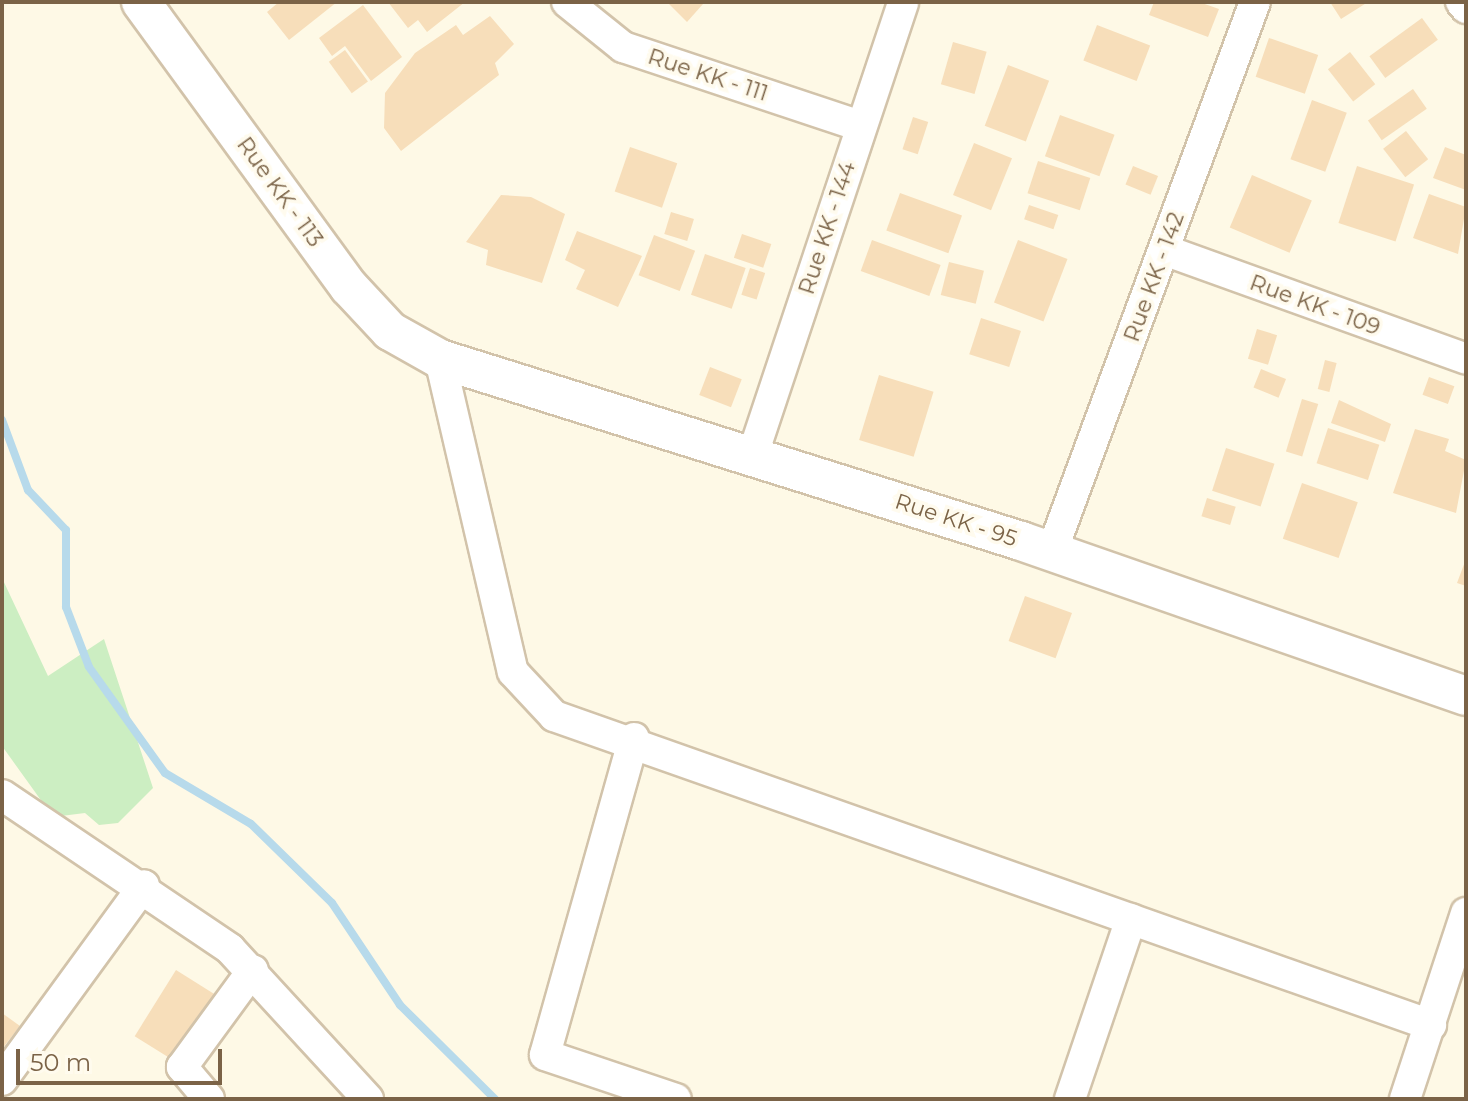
<!DOCTYPE html>
<style>
body{margin:0}
#map{position:relative;width:1468px;height:1101px;overflow:hidden;background:#fef9e6;font-family:Montserrat,sans-serif}
div>[style]{position:absolute}
.green>*{inset:0;background:#cceec2}
.stream>*{height:8px;margin:-4px;padding:0 4px;transform-origin:4px;border-radius:4px;background:#b7daeb}
.building>*{inset:0;background:#f7deba;transform-origin:0 0}
.roads{filter:drop-shadow(2px 0 #d2c3aa) drop-shadow(-2px 0 #d2c3aa) drop-shadow(0 2px #d2c3aa) drop-shadow(0 -2px #d2c3aa)}
.minor>*{height:30px;margin:-15px;padding:0 15px;transform-origin:15px;border-radius:15px;background:#fff}
.tertiary>*{height:38px;margin:-19px;padding:0 19px;transform-origin:19px;border-radius:19px;background:#fff}
span{translate:-50% -50%;white-space:nowrap;text-align:center;line-height:1.15;-webkit-text-stroke:7px #fffbee;paint-order:stroke}
.street-label{font-size:22px;color:#7b6347}
.frame{position:absolute;inset:0;border:4px solid #7b6347;pointer-events:none}
.scale{position:absolute;left:16px;top:1049px;width:206px;height:36px;box-sizing:border-box;border:4px solid #7b6347;border-top:0;padding-left:10px;font-size:24px;line-height:28px;white-space:nowrap;color:#7b6347;-webkit-text-stroke:6px #fffbee;paint-order:stroke}
</style>
<div id="map">
<div class="green">
<i style="clip-path:polygon(2px 578px,48px 676px,104px 639px,153px 788px,118px 823px,99px 825px,85px 813px,53px 817px,2px 746px)"></i>
</div>
<div class="stream">
<i style="left:2px;top:420px;width:75px;rotate:69.6deg"></i>
<i style="left:28px;top:490px;width:55px;rotate:46.5deg"></i>
<i style="left:66px;top:530px;width:77px;rotate:90deg"></i>
<i style="left:66px;top:607px;width:64px;rotate:69deg"></i>
<i style="left:89px;top:667px;width:130px;rotate:54.4deg"></i>
<i style="left:165px;top:773px;width:100px;rotate:30.7deg"></i>
<i style="left:251px;top:824px;width:113px;rotate:44.3deg"></i>
<i style="left:332px;top:903px;width:123px;rotate:56.3deg"></i>
<i style="left:400px;top:1005px;width:134px;rotate:44.7deg"></i>
</div>
<div class="building">
<i style="clip-path:polygon(279px 2px,337px 2px,289px 40px,267px 12px)"></i>
<i style="clip-path:polygon(388px 2px,465px 2px,427px 32px,418px 20px,408px 28px)"></i>
<i style="clip-path:polygon(667px 2px,702px 2px,703px 4px,687px 22px)"></i>
<i style="clip-path:polygon(1154px 2px,1199px 2px,1219px 9px,1208px 37px,1149px 15px)"></i>
<i style="clip-path:polygon(1330px 2px,1368px 2px,1341px 19px)"></i>
<i style="clip-path:polygon(363px 5px,402px 57px,371px 81px,345px 46px,332px 56px,319px 38px)"></i>
<i style="clip-path:polygon(490px 16px,514px 44px,495px 63px,499px 75px,401px 151px,384px 128px,385px 93px,415px 53px,456px 25px,463px 35px)"></i>
<i style="left:1422px;top:18px;width:27px;height:65px;rotate:54deg"></i>
<i style="left:1097px;top:25px;width:57px;height:38px;rotate:21deg"></i>
<i style="left:1269px;top:38px;width:52px;height:41px;rotate:19deg"></i>
<i style="left:953px;top:42px;width:35px;height:44px;rotate:16deg"></i>
<i style="left:345px;top:50px;width:39px;height:20px;rotate:54deg"></i>
<i style="left:1350px;top:52px;width:41px;height:28px;rotate:52deg"></i>
<i style="left:1008px;top:65px;width:44px;height:65px;rotate:21deg"></i>
<i style="left:1413px;top:89px;width:24px;height:55px;rotate:55deg"></i>
<i style="left:1312px;top:100px;width:37px;height:63px;rotate:20deg"></i>
<i style="left:1060px;top:115px;width:58px;height:44px;rotate:20deg"></i>
<i style="left:913px;top:117px;width:16px;height:34px;rotate:18deg"></i>
<i style="left:1406px;top:131px;width:36px;height:29px;rotate:52deg"></i>
<i style="left:974px;top:143px;width:41px;height:56px;rotate:22deg"></i>
<i style="left:630px;top:147px;width:50px;height:47px;rotate:19deg"></i>
<i style="clip-path:polygon(1445px 147px,1466px 155px,1466px 190px,1433px 178px)"></i>
<i style="left:1038px;top:161px;width:55px;height:34px;rotate:18deg"></i>
<i style="left:1133px;top:166px;width:27px;height:20px;rotate:22deg"></i>
<i style="left:1357px;top:166px;width:60px;height:60px;rotate:18deg"></i>
<i style="left:1252px;top:175px;width:65px;height:57px;rotate:23deg"></i>
<i style="left:900px;top:193px;width:66px;height:40px;rotate:20deg"></i>
<i style="clip-path:polygon(1429px 194px,1466px 207px,1458px 254px,1413px 238px)"></i>
<i style="clip-path:polygon(501px 195px,531px 197px,565px 214px,542px 283px,486px 265px,488px 250px,466px 242px)"></i>
<i style="left:1029px;top:205px;width:31px;height:15px;rotate:19deg"></i>
<i style="left:671px;top:212px;width:24px;height:23px;rotate:17deg"></i>
<i style="clip-path:polygon(577px 231px,642px 256px,618px 307px,576px 289px,585px 270px,565px 260px)"></i>
<i style="left:742px;top:234px;width:31px;height:25px;rotate:19deg"></i>
<i style="left:654px;top:235px;width:44px;height:43px;rotate:21deg"></i>
<i style="left:872px;top:240px;width:73px;height:33px;rotate:20deg"></i>
<i style="left:1018px;top:240px;width:53px;height:67px;rotate:21deg"></i>
<i style="left:705px;top:254px;width:43px;height:43px;rotate:19deg"></i>
<i style="left:949px;top:262px;width:36px;height:34px;rotate:14deg"></i>
<i style="left:750px;top:268px;width:16px;height:28px;rotate:18deg"></i>
<i style="left:981px;top:318px;width:42px;height:38px;rotate:18deg"></i>
<i style="left:1257px;top:329px;width:21px;height:31px;rotate:17deg"></i>
<i style="left:1325px;top:360px;width:12px;height:30px;rotate:14deg"></i>
<i style="left:710px;top:367px;width:34px;height:30px;rotate:21deg"></i>
<i style="left:1261px;top:369px;width:27px;height:20px;rotate:22deg"></i>
<i style="left:879px;top:375px;width:57px;height:68px;rotate:17deg"></i>
<i style="left:1429px;top:377px;width:27px;height:19px;rotate:20deg"></i>
<i style="left:1302px;top:399px;width:17px;height:55px;rotate:17deg"></i>
<i style="clip-path:polygon(1339px 400px,1391px 424px,1385px 442px,1331px 423px)"></i>
<i style="left:1328px;top:428px;width:54px;height:37px;rotate:18deg"></i>
<i style="clip-path:polygon(1415px 429px,1449px 439px,1445px 451px,1466px 460px,1456px 513px,1393px 493px)"></i>
<i style="left:1226px;top:448px;width:51px;height:45px;rotate:18deg"></i>
<i style="left:1302px;top:483px;width:59px;height:59px;rotate:19deg"></i>
<i style="left:1207px;top:498px;width:30px;height:19px;rotate:17deg"></i>
<i style="clip-path:polygon(1466px 559px,1466px 586px,1457px 583px)"></i>
<i style="left:1025px;top:596px;width:50px;height:48px;rotate:20deg"></i>
<i style="left:176px;top:970px;width:46px;height:78px;rotate:32deg"></i>
<i style="clip-path:polygon(2px 1013px,20px 1026px,2px 1049px)"></i>
</div>
<div class="roads">
<div class="minor">
<i style="left:567px;top:2px;width:72px;rotate:38.8deg"></i>
<i style="left:623px;top:47px;width:251px;rotate:18.4deg"></i>
<i style="left:1461px;top:2px;width:8px;rotate:50deg"></i>
<i style="left:1164px;top:250px;width:321px;rotate:19.8deg"></i>
<i style="left:440px;top:359px;width:321px;rotate:76.9deg"></i>
<i style="left:513px;top:672px;width:60px;rotate:47deg"></i>
<i style="left:554px;top:716px;width:930px;rotate:19.41deg"></i>
<i style="left:753px;top:454px;width:476px;rotate:-71.6deg"></i>
<i style="left:1052px;top:551px;width:585px;rotate:-69.71deg"></i>
<i style="left:634px;top:738px;width:329px;rotate:105.7deg"></i>
<i style="left:545px;top:1055px;width:138px;rotate:18.6deg"></i>
<i style="left:2px;top:795px;width:275px;rotate:34deg"></i>
<i style="left:230px;top:949px;width:204px;rotate:47.4deg"></i>
<i style="left:2px;top:1080px;width:241px;rotate:-53.9deg"></i>
<i style="left:209px;top:1099px;width:42px;rotate:-130.2deg"></i>
<i style="left:182px;top:1067px;width:120px;rotate:-53.8deg"></i>
<i style="left:1070px;top:1099px;width:190px;rotate:-71.3deg"></i>
<i style="left:1405px;top:1099px;width:196px;rotate:-71.8deg"></i>
</div>
<div class="tertiary">
<i style="left:141px;top:2px;width:353px;rotate:53.9deg"></i>
<i style="left:349px;top:287px;width:60px;rotate:47deg"></i>
<i style="left:390px;top:331px;width:57px;rotate:29.2deg"></i>
<i style="left:440px;top:359px;width:609px;rotate:17.39deg"></i>
<i style="left:1021px;top:541px;width:471px;rotate:19.2deg"></i>
</div>
</div>
<div class="street-label">
<span style="left:708px;top:75px;rotate:18deg">Rue KK - 111</span>
<span style="left:280px;top:192px;rotate:54deg">Rue KK - 113</span>
<span style="left:827px;top:228px;rotate:-72deg">Rue KK - 144</span>
<span style="left:1154px;top:277px;rotate:-70deg">Rue KK - 142</span>
<span style="left:1315px;top:305px;rotate:20deg">Rue KK - 109</span>
<span style="left:956px;top:520px;rotate:18deg">Rue KK - 95</span>
</div>
<div class="frame"></div>
<div class="scale">50 m</div>
</div>
